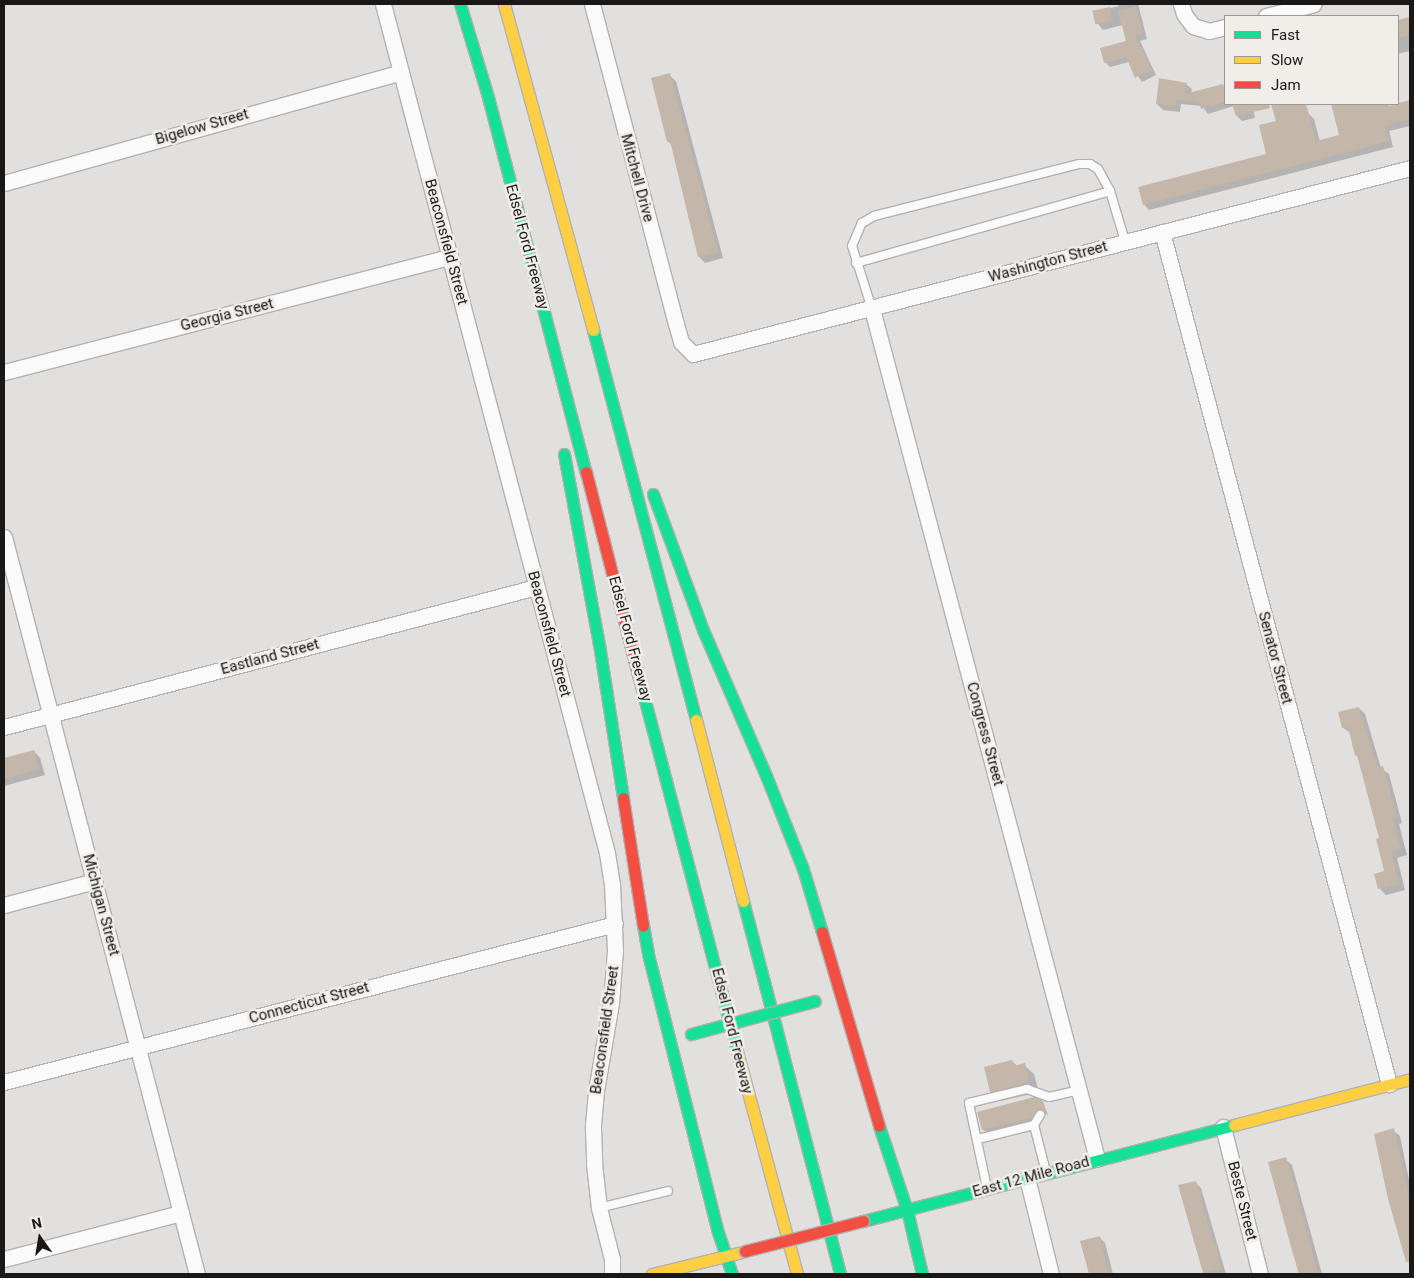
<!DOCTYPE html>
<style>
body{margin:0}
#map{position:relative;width:1414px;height:1278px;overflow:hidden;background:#e2e0de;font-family:Roboto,sans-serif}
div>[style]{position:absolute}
.shadow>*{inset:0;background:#0003}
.building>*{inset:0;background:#c4b7aa;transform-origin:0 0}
.roads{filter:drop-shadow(1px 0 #b3b1af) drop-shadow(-1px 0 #b3b1af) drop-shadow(0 1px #b3b1af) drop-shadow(0 -1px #b3b1af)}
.lane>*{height:8px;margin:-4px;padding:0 4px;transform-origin:4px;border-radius:4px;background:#fbfafa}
.street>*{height:15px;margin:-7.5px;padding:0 7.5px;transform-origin:7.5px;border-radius:7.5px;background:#fbfafa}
.fast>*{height:11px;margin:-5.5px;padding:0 5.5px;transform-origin:5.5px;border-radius:5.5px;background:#16e098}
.slow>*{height:11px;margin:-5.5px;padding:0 5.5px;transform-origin:5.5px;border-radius:5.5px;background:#ffcf43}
.jam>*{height:11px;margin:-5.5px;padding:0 5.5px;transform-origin:5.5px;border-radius:5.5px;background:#f24e42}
.bridges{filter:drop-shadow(1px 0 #b3b1af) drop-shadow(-1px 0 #b3b1af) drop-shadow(0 1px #b3b1af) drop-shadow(0 -1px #b3b1af)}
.fast-bridge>*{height:11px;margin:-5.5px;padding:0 5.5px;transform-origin:5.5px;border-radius:5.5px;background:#16e098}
.jam-bridge>*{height:11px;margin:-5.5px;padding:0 5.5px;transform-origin:5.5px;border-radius:5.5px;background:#f24e42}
span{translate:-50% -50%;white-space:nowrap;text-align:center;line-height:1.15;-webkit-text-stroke:5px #f1ede9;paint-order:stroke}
.street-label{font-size:15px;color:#191817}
.frame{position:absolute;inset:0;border:5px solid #191817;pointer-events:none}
.legend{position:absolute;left:1224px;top:15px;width:175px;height:90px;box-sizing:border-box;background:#f1ede9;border:1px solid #9b9895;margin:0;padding:6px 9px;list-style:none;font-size:15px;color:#191817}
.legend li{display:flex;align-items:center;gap:10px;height:25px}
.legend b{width:25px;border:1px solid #9b9895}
.north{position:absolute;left:15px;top:1213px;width:50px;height:50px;-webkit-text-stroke:4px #f1ede9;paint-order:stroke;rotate:347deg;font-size:14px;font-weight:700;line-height:20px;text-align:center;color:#191817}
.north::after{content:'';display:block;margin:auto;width:18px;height:22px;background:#191817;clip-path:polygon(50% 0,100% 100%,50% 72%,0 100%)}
</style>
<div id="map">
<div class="shadow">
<i style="clip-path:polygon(1118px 4px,1138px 4px,1147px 39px,1140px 41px,1156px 75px,1142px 82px,1129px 62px,1110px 67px,1105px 62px,1128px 42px,1123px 25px,1103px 30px,1098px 24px,1095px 12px,1119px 6px)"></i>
<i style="clip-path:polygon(1410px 18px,1410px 51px,1398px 54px,1398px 21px)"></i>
<i style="clip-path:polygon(669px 75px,676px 81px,723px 258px,705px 263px,699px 257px,672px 145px,668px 141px)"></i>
<i style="clip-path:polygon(1186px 84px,1192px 89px,1191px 94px,1225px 85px,1225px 104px,1252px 104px,1255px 118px,1242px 121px,1237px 116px,1234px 106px,1208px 114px,1202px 106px,1181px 104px,1180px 112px,1163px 110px,1157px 104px)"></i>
<i style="clip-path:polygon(1410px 102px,1410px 126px,1389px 131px,1393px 147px,1149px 210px,1144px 204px,1268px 155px,1277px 122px,1273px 104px,1291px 104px,1294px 117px,1308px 113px,1314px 119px,1320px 142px,1340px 136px,1332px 104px,1388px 104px,1389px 107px)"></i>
<i style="clip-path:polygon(1359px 708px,1365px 714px,1381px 768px,1389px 774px,1402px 823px,1399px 824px,1407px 855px,1397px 858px,1405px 890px,1386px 895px,1380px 889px,1376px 875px,1386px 872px,1381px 839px,1359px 758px,1356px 755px,1351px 733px,1343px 728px)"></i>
<i style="clip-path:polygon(34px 751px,40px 758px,45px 775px,4px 786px,4px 760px)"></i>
<i style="clip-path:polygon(1012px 1061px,1017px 1066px,1024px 1065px,1034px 1074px,1038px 1089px,1031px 1094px,1001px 1101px,991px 1091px)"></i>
<i style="clip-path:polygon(1043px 1102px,1048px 1115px,1041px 1112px,1035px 1120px,986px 1132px,983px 1129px)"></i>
<i style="clip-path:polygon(1393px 1130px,1400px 1136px,1410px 1185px,1410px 1273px)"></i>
<i style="clip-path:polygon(1285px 1159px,1292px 1165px,1322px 1274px,1299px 1274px,1270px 1163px)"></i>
<i style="clip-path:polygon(1195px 1182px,1201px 1188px,1226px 1274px,1204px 1274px,1180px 1186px)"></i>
<i style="clip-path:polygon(1099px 1237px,1105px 1243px,1113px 1274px,1090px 1274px,1081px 1242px)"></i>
</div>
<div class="building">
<i style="clip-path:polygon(1136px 6px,1143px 34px,1135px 36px,1152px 70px,1135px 78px,1126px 57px,1104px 63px,1100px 48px,1126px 41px,1118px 11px)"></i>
<i style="left:1110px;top:7px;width:14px;height:18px;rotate:78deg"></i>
<i style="clip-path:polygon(1410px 17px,1410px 35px,1398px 38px,1398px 20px)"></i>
<i style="clip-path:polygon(670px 73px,718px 252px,698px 257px,670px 141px,667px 142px,651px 78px)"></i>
<i style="clip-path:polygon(1159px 78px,1187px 83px,1185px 94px,1223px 84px,1225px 102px,1201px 109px,1199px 102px,1176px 99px,1175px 107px,1156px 104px)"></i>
<i style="clip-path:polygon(1410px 100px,1410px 119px,1385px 126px,1389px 141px,1143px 205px,1138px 187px,1266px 154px,1259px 125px,1276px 121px,1271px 104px,1306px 104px,1316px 141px,1339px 135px,1331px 104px,1384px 104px,1385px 107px)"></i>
<i style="clip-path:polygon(1232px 104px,1269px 104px,1270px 108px,1236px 116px)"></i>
<i style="clip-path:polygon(1359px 707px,1377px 767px,1383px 766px,1397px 817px,1393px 818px,1401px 849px,1391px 852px,1400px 884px,1378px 889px,1374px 874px,1384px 871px,1376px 839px,1379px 838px,1357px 755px,1355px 756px,1348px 727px,1342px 728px,1338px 712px)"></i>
<i style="clip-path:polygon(34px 750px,39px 769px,4px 779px,4px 758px)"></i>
<i style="clip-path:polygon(1012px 1060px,1014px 1066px,1025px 1063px,1029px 1079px,1021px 1085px,990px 1092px,984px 1067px)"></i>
<i style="clip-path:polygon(1034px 1097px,1043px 1101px,1046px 1113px,1038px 1110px,1032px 1117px,982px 1130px,977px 1112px)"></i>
<i style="clip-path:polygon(1394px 1128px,1410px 1202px,1410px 1261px,1406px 1262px,1388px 1199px,1374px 1134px)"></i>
<i style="clip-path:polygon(1286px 1157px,1295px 1186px,1318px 1274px,1299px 1274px,1291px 1247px,1268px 1162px)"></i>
<i style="clip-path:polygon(1196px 1181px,1214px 1245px,1216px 1244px,1221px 1269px,1203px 1273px,1178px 1185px)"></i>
<i style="clip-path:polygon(1100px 1236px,1109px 1274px,1089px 1274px,1080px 1241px)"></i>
</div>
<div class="roads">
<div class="lane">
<i style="left:856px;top:263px;width:264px;rotate:-15.8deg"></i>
<i style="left:872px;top:309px;width:66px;rotate:-107.6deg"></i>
<i style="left:852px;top:246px;width:25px;rotate:-67deg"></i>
<i style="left:862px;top:223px;width:14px;rotate:-30deg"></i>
<i style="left:874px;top:216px;width:212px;rotate:-14.2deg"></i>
<i style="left:1080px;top:164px;width:10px"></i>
<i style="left:1090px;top:164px;width:9px;rotate:32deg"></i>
<i style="left:1098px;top:169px;width:25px;rotate:61deg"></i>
<i style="left:1110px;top:191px;width:52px;rotate:73.3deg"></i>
<i style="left:1034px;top:1125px;width:12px;rotate:-59deg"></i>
<i style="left:978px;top:1139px;width:58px;rotate:-14deg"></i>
<i style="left:1034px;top:1125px;width:49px;rotate:75.7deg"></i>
<i style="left:987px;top:1188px;width:87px;rotate:-102deg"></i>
<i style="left:969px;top:1103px;width:60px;rotate:-13.6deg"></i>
<i style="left:1027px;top:1089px;width:23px;rotate:20deg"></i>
<i style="left:1049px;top:1097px;width:31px;rotate:-13deg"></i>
<i style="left:599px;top:1208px;width:71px;rotate:-13.8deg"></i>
</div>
<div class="street">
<i style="left:383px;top:4px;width:878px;rotate:75.22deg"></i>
<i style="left:607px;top:853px;width:31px;rotate:81deg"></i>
<i style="left:612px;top:884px;width:66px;rotate:87.4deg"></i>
<i style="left:615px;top:950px;width:53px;rotate:94.3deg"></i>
<i style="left:611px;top:1003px;width:89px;rotate:99.7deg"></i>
<i style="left:596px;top:1091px;width:37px;rotate:95deg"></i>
<i style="left:593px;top:1128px;width:36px;rotate:88deg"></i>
<i style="left:594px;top:1164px;width:44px;rotate:83.5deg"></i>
<i style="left:599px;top:1208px;width:53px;rotate:75.7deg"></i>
<i style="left:612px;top:1259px;width:15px;rotate:90deg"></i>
<i style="left:592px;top:4px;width:331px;rotate:75.3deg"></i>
<i style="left:676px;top:324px;width:19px;rotate:74deg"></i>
<i style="left:681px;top:342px;width:17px;rotate:45deg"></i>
<i style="left:693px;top:354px;width:741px;rotate:-14.54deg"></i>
<i style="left:1181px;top:4px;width:10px;rotate:73deg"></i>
<i style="left:1184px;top:14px;width:15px;rotate:53deg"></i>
<i style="left:1193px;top:26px;width:17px;rotate:17deg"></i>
<i style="left:1209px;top:31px;width:16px;rotate:-14deg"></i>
<i style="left:1266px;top:16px;width:49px;rotate:-14deg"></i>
<i style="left:4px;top:183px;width:412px;rotate:-15.6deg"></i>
<i style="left:1162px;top:232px;width:882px;rotate:75.08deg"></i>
<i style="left:872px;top:309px;width:879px;rotate:75.17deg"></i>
<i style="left:4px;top:372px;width:461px;rotate:-14.5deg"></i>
<i style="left:4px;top:537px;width:762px;rotate:75.33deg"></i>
<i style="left:4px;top:727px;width:550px;rotate:-14.74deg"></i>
<i style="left:4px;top:905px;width:94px;rotate:-14.8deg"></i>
<i style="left:4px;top:1082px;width:631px;rotate:-14.5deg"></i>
<i style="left:1223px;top:1127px;width:152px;rotate:75.9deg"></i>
<i style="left:1027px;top:1178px;width:99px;rotate:76deg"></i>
<i style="left:4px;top:1259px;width:183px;rotate:-14.6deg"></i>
</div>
<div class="fast">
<i style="left:460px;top:4px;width:97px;rotate:73.2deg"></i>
<i style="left:488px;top:97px;width:388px;rotate:75.4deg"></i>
<i style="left:593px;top:330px;width:403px;rotate:75.2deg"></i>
<i style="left:564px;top:454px;width:193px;rotate:79.6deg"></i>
<i style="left:599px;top:644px;width:156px;rotate:81.1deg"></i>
<i style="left:653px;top:494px;width:145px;rotate:69.8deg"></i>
<i style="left:703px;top:630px;width:161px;rotate:66.6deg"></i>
<i style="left:767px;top:778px;width:98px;rotate:68.4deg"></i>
<i style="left:803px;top:869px;width:66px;rotate:73.2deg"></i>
<i style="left:638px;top:674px;width:394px;rotate:75.3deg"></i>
<i style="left:743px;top:901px;width:385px;rotate:75.4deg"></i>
<i style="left:643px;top:925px;width:29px;rotate:80deg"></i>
<i style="left:648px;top:954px;width:287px;rotate:75.9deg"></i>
<i style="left:718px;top:1232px;width:44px;rotate:71.6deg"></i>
<i style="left:879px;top:1126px;width:89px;rotate:71.6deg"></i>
<i style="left:907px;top:1210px;width:66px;rotate:76.8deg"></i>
<i style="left:863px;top:1221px;width:383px;rotate:-14.5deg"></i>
</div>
<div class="slow">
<i style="left:504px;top:4px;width:338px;rotate:74.7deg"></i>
<i style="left:696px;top:720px;width:187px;rotate:75.4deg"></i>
<i style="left:738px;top:1055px;width:227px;rotate:74.9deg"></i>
<i style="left:1234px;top:1125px;width:182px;rotate:-14.6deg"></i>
<i style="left:652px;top:1274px;width:89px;rotate:-13.7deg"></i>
</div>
<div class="jam">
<i style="left:586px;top:472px;width:209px;rotate:75.6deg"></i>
<i style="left:623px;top:798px;width:129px;rotate:81.1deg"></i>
<i style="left:822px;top:932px;width:202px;rotate:73.6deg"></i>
</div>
</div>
<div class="bridges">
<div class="fast-bridge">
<i style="left:691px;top:1034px;width:128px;rotate:-14.9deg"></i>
</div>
<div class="jam-bridge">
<i style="left:745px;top:1251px;width:122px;rotate:-14.3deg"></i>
</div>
</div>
<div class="street-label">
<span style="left:202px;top:127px;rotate:-16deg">Bigelow Street</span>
<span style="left:637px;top:178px;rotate:75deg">Mitchell Drive</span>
<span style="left:446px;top:242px;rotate:75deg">Beaconsfield Street</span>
<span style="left:527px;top:247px;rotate:75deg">Edsel Ford Freeway</span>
<span style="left:1048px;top:262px;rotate:-15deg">Washington Street</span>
<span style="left:227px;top:315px;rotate:-14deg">Georgia Street</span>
<span style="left:549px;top:634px;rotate:75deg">Beaconsfield Street</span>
<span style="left:630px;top:639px;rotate:75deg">Edsel Ford Freeway</span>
<span style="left:270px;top:657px;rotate:-15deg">Eastland Street</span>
<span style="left:1275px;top:658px;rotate:75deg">Senator Street</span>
<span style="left:985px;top:734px;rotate:75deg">Congress Street</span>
<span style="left:101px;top:905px;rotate:75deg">Michigan Street</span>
<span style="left:309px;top:1003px;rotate:-15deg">Connecticut Street</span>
<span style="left:605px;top:1030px;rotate:-82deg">Beaconsfield Street</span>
<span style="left:732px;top:1031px;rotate:76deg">Edsel Ford Freeway</span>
<span style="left:1031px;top:1177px;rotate:-15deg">East 12 Mile Road</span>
<span style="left:1242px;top:1201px;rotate:76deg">Beste Street</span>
</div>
<div class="frame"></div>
<ul class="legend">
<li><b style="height:6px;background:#16e098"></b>Fast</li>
<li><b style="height:6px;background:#ffcf43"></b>Slow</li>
<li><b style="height:6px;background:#f24e42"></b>Jam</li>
</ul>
<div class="north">N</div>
</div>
